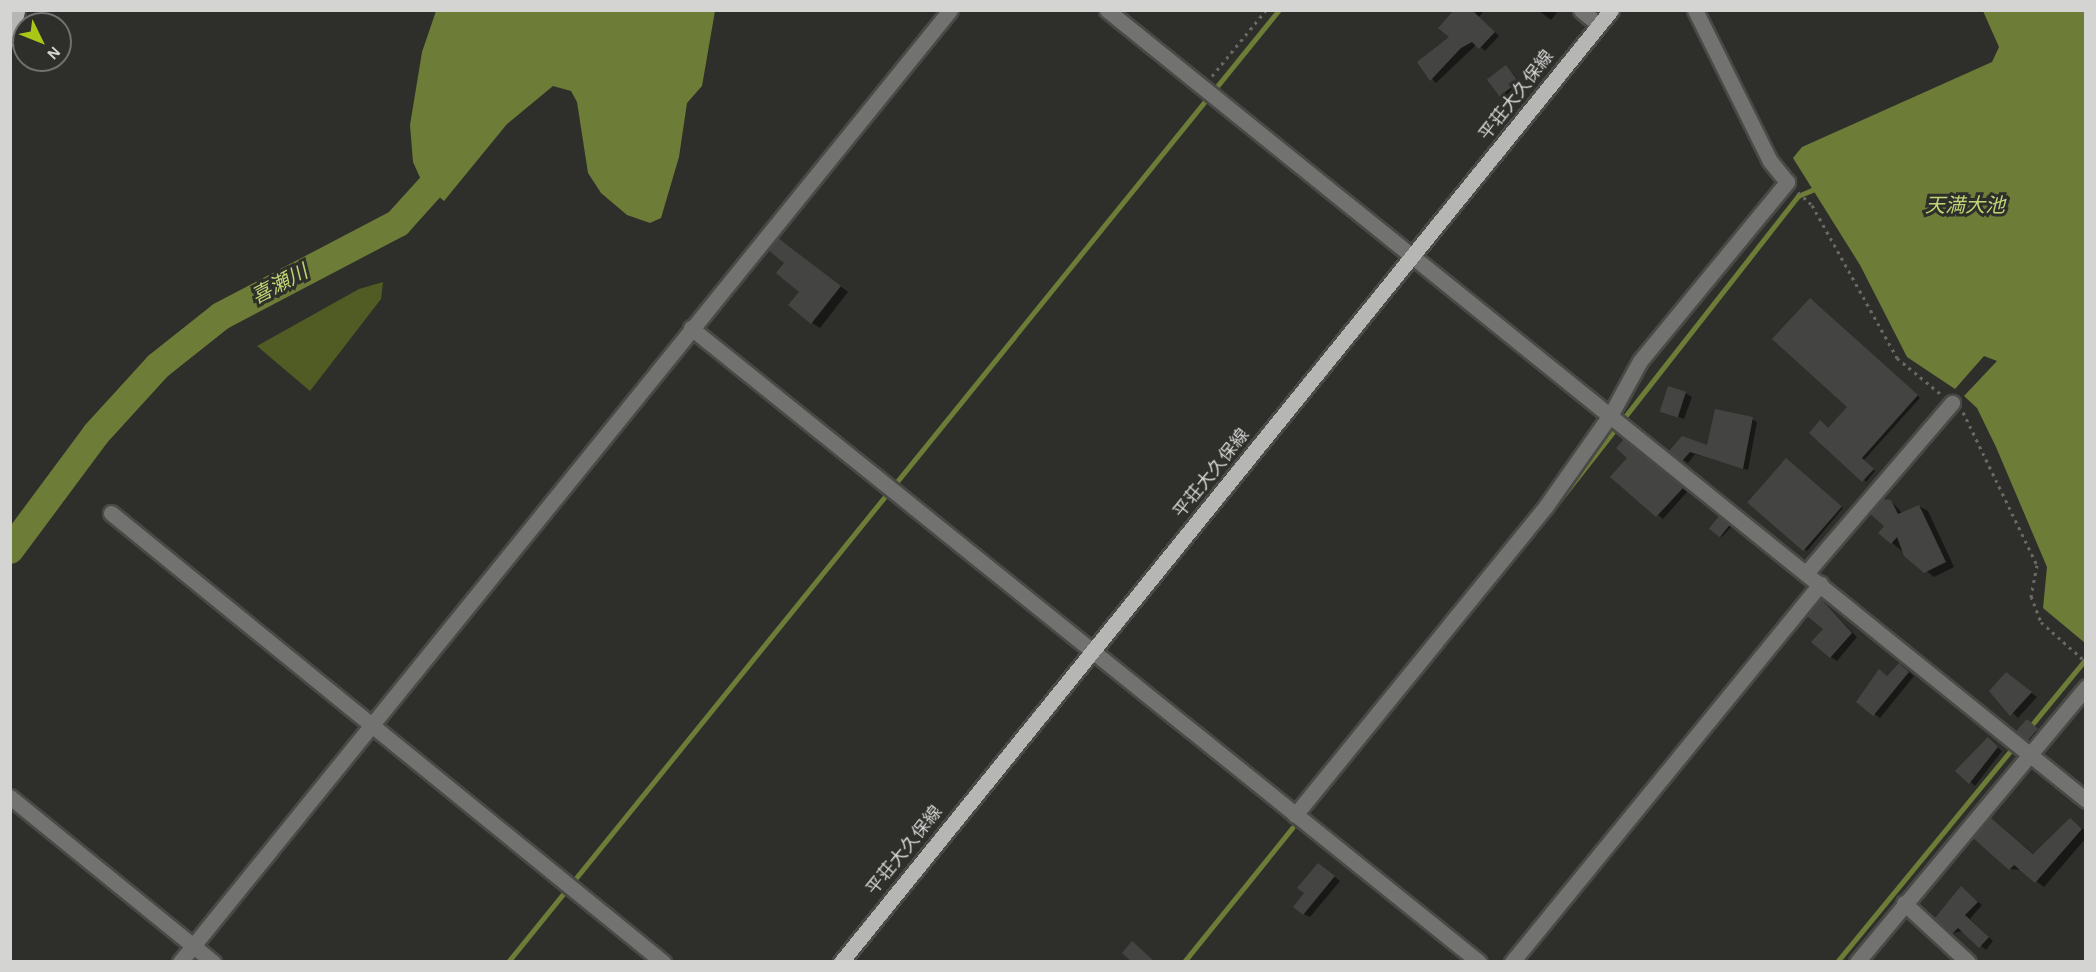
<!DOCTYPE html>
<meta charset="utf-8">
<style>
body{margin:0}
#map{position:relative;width:2096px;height:972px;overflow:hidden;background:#2e2f2b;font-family:"Alegreya Sans","Noto Sans JP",sans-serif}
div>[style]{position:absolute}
.green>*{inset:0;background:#505c23}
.water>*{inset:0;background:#6d7c37}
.shadow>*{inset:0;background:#0007;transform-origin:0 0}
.stream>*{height:4.5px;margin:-2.25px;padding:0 2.25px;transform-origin:2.25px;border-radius:2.25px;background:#6d7c37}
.river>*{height:28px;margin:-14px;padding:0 14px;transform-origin:14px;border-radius:14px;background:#6d7c37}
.building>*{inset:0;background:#444542;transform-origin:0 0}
.path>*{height:3px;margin-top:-1.5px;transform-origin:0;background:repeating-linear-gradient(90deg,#686965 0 3px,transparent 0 7.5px)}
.roads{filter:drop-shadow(2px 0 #494a46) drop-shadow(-2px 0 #494a46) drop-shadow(0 2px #494a46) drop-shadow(0 -2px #494a46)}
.minor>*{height:15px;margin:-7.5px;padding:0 7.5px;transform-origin:7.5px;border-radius:7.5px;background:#727371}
.major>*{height:15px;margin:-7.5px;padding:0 7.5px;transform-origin:7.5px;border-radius:7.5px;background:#b6b7b4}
span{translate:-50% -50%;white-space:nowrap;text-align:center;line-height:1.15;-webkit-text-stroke:6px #2e2f2b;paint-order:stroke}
.street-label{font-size:18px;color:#d4d5d3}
.water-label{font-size:20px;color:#bfd574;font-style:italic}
.frame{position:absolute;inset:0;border:12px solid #d4d5d3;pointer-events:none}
.north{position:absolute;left:12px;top:12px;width:60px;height:60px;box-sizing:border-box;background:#2e2f2b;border:2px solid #70716e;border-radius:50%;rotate:133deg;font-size:16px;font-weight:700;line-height:24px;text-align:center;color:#d4d5d3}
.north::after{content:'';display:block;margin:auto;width:21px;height:27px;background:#aac717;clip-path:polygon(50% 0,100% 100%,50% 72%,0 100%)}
</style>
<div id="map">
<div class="green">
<i style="clip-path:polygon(383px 282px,381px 299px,310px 391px,257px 346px,359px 289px)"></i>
</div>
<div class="water">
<i style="clip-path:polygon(436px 11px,715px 11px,702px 86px,687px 103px,679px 157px,661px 218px,650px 223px,627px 215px,601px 193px,588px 173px,577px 102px,571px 91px,553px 86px,507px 124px,444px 201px,422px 182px,413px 162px,410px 125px,422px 52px)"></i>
<i style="clip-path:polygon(1983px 11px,2085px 11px,2085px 643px,2043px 608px,2047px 567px,1996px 447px,1977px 408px,1964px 396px,1997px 361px,1984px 356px,1955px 389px,1907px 357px,1860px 265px,1793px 158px,1802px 147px,1992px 62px,1999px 47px)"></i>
</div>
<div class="shadow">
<i style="clip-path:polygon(1456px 10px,1485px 10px,1479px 17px,1499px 36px,1485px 51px,1477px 44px,1436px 83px,1418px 63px,1451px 38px)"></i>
<i style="clip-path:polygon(1538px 10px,1557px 10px,1558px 11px,1551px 20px)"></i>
<i style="left:1506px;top:66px;width:27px;height:21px;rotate:48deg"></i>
<i style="clip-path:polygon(787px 245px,848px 292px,820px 328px,812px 323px,786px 263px)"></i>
<i style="clip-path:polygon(1813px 301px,1920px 398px,1864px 460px,1875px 471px,1866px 482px,1829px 429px,1849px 407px)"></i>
<i style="clip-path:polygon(1685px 393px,1692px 397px,1684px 419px,1663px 411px)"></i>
<i style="clip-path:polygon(1752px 419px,1757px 422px,1748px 470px,1695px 454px,1688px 463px,1671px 451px,1708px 447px)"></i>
<i style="clip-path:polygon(1630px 445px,1687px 492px,1663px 519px,1612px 477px,1629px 458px)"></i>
<i style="clip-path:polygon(1789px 462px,1843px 508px,1807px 551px,1804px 549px)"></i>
<i style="clip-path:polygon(1891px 501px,1903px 514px,1919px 506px,1928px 511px,1954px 567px,1934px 577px,1892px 543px,1887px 526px)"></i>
<i style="clip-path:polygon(1721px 519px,1731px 527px,1722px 537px,1720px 536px)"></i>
<i style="clip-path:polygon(1822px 601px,1857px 637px,1837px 661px,1831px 657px)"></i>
<i style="clip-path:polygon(1899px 665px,1914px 676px,1880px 718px,1858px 702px)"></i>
<i style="clip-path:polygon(2006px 673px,2037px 697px,2018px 718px,1991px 691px)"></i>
<i style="clip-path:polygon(2030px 723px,2040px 732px,2032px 741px,2018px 731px)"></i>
<i style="clip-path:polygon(1988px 739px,2002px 751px,1975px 786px,1958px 771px)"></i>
<i style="clip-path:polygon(1992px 819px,2035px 855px,2070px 820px,2086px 831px,2086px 838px,2044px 887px,2022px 870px,2010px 869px,1975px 838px)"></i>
<i style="clip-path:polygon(1319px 864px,1340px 881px,1310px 917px,1304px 914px,1306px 893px)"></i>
<i style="clip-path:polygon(1962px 888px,1982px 905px,1970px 919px,1993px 941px,1986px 950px,1963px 931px,1953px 933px)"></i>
</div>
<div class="stream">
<i style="left:1555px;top:506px;width:394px;rotate:-51.9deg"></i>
<i style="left:1798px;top:196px;width:21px;rotate:-23deg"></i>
<i style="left:508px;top:962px;width:1225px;rotate:-51deg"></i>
<i style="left:1184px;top:962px;width:172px;rotate:-51.1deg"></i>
<i style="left:1837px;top:962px;width:392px;rotate:-50.6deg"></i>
</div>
<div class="river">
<i style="left:10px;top:550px;width:144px;rotate:-53.4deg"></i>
<i style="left:96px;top:434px;width:92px;rotate:-47.6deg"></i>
<i style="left:158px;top:366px;width:80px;rotate:-38.4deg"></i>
<i style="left:221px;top:316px;width:200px;rotate:-27.7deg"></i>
<i style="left:398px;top:223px;width:85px;rotate:-47.9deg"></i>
</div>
<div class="building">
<i style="clip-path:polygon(1454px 10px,1472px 10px,1495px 32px,1479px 49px,1472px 42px,1461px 48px,1430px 81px,1417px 62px,1449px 37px,1438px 28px)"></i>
<i style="left:1506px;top:65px;width:21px;height:24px;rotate:53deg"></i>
<i style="clip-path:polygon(778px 238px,841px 286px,811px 324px,788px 305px,799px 292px,776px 273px,784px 263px,768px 250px)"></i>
<i style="clip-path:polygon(1810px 298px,1918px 395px,1862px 458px,1874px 469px,1862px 482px,1809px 433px,1820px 420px,1828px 428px,1847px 407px,1772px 339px)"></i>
<i style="left:1668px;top:386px;width:19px;height:27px;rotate:18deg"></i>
<i style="clip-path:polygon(1715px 409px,1753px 417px,1743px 469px,1690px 452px,1682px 461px,1669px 451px,1682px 436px,1707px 445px)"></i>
<i style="clip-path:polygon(1624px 439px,1683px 488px,1656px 517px,1610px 477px,1627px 458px,1616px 448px)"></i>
<i style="left:1786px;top:458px;width:74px;height:59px;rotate:41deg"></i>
<i style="clip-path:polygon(1882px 499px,1891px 500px,1898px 514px,1919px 505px,1946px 562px,1924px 573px,1904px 556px,1897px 537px,1891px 544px,1878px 533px,1884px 526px,1870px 514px)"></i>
<i style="left:1719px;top:516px;width:14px;height:16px;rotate:39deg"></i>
<i style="clip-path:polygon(1821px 599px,1852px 633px,1830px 658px,1811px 642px,1823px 629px,1807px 616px)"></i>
<i style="clip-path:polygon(1899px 663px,1909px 672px,1873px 716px,1856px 702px,1879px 669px,1887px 676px)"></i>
<i style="clip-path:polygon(2006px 672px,2032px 692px,2010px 716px,1989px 691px)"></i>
<i style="left:2027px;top:719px;width:15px;height:16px;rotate:42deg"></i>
<i style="clip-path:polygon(1988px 737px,1998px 747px,1969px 784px,1955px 771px)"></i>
<i style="clip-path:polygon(1991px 818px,2033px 854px,2070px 818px,2082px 829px,2035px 883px,2014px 865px,2009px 870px,1973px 838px)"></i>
<i style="clip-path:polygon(1318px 863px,1335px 876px,1303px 915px,1293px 907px,1304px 893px,1297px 888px)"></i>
<i style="clip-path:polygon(1961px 886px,1978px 902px,1965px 915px,1989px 937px,1979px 948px,1958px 928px,1952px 934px,1935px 918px)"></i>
<i style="clip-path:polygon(1132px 941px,1155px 962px,1132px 962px,1122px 953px)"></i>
</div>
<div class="path">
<i style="left:1212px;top:76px;width:85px;rotate:-50.7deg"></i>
<i style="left:1798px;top:192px;width:19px;rotate:43deg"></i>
<i style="left:1812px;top:205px;width:175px;rotate:60.9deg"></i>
<i style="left:1897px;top:358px;width:58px;rotate:39.4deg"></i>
<i style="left:1963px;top:412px;width:170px;rotate:64.2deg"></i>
<i style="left:2037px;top:565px;width:32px;rotate:101deg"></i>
<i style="left:2031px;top:596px;width:28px;rotate:69deg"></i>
<i style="left:2041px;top:622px;width:60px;rotate:41.6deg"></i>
</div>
<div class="roads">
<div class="minor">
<i style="left:1107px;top:10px;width:1258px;rotate:38.9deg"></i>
<i style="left:1581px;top:10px;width:23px;rotate:40deg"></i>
<i style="left:691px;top:328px;width:1011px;rotate:38.82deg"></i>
<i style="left:111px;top:513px;width:712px;rotate:39.13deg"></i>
<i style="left:1807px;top:572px;width:223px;rotate:-49.4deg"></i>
<i style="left:10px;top:797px;width:262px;rotate:39.1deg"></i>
<i style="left:1295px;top:815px;width:398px;rotate:-50.9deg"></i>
<i style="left:1546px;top:506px;width:113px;rotate:-54.8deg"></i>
<i style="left:1611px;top:414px;width:60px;rotate:-61.3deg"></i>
<i style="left:1640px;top:361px;width:232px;rotate:-50.6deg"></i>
<i style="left:1787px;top:182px;width:27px;rotate:-129deg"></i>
<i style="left:1770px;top:161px;width:169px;rotate:-116.4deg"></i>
<i style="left:1904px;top:903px;width:87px;rotate:42.7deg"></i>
<i style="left:180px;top:962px;width:1224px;rotate:-51.03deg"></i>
<i style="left:1512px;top:962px;width:488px;rotate:-50.8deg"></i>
<i style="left:1857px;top:962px;width:358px;rotate:-50.2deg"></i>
</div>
<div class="major">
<i style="left:10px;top:39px;width:30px;rotate:-76deg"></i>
<i style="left:841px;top:962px;width:1224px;rotate:-51.03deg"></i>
</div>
</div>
<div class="street-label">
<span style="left:1517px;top:96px;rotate:-52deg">平荘大久保線</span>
<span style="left:1212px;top:474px;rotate:-51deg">平荘大久保線</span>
<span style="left:905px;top:851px;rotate:-51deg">平荘大久保線</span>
</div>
<div class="water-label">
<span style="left:1965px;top:206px">天満大池</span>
<span style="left:280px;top:285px;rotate:-28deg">喜瀬川</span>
</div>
<div class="frame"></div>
<div class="north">N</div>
</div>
